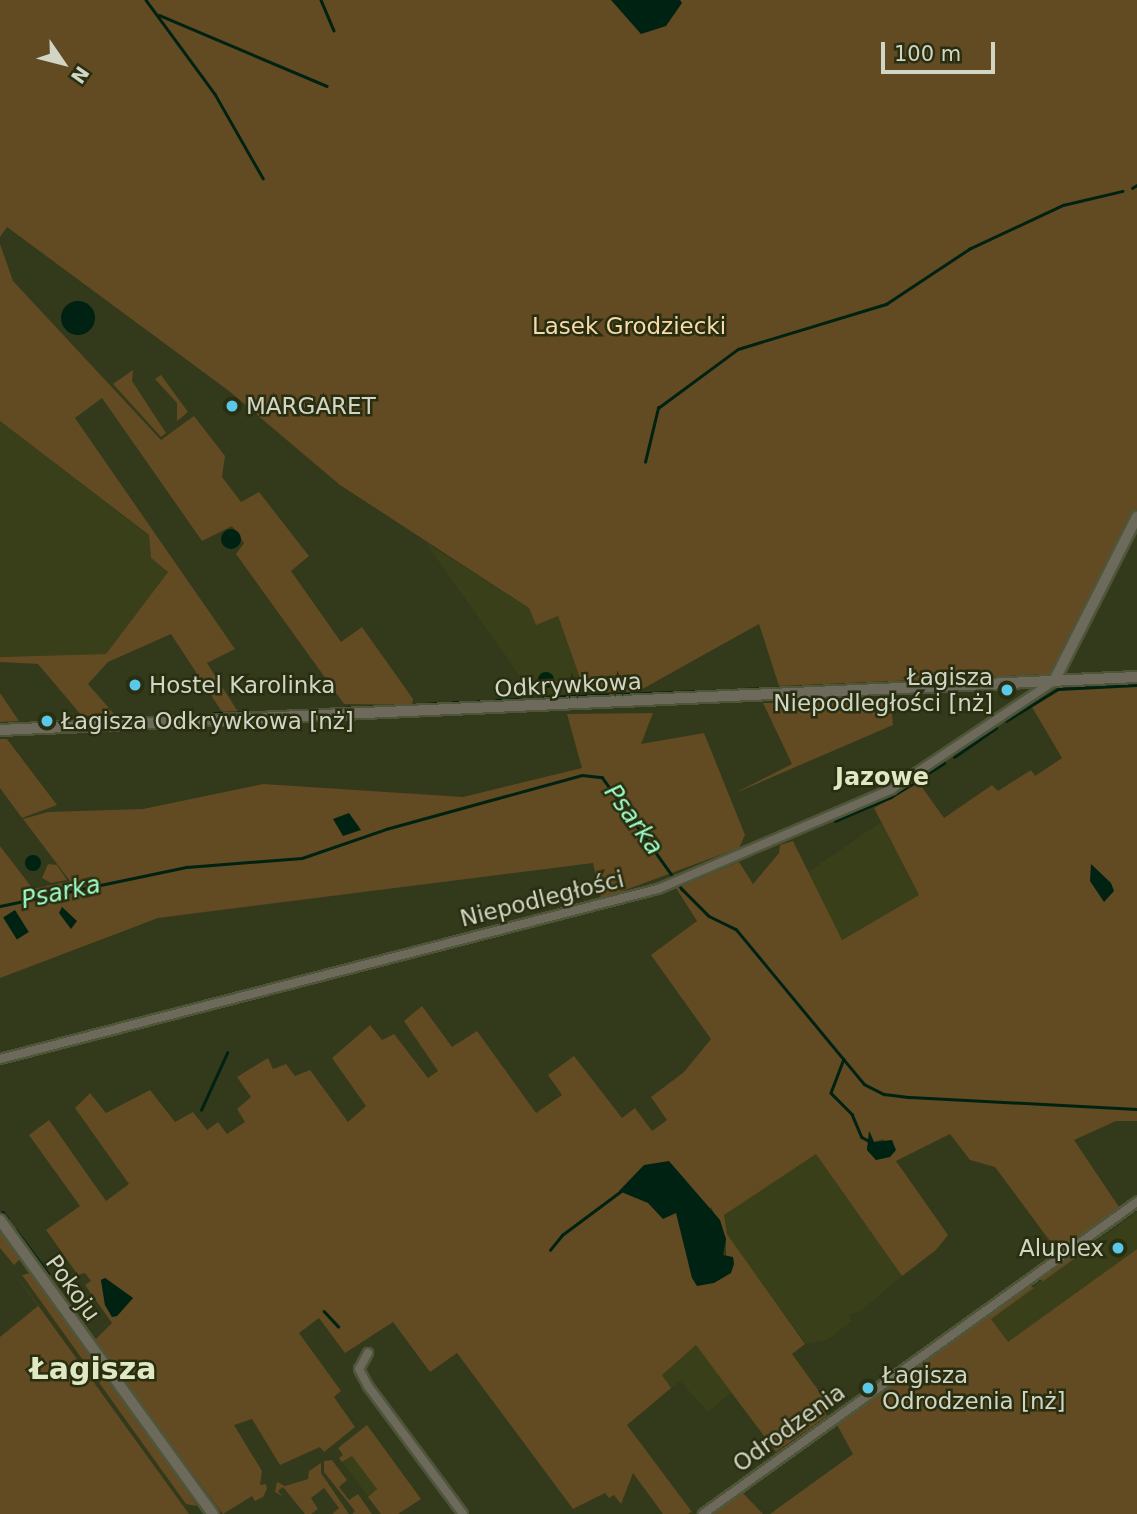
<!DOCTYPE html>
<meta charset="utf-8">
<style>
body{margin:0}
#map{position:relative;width:1137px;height:1514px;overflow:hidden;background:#33391b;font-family:"DejaVu Sans",sans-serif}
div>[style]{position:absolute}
.built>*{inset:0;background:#383f19;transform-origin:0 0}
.green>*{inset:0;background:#624a22}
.water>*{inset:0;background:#002212;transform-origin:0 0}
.round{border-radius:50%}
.stream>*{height:2.5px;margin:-1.25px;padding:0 1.25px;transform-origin:1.25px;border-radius:1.25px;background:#002212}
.roads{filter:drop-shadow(2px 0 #4f5539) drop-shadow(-2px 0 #4f5539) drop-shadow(0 2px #4f5539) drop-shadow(0 -2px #4f5539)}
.minor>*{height:8px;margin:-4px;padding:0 4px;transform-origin:4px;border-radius:4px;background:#6d6a5c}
.tertiary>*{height:10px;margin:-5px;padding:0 5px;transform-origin:5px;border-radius:5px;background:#6d6a5c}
.dots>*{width:19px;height:19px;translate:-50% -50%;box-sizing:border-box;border:4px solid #292e11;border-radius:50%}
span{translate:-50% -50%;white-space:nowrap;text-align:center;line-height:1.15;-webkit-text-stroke:5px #292e11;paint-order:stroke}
.park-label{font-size:23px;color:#f9d9aa}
.poi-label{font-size:23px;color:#d1d5c4}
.left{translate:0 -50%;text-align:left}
.right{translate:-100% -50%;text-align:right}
.street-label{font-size:23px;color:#d1d5c4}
.neighbourhood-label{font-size:24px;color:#dfe7c3;font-weight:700}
.water-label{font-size:24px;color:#9dfcc6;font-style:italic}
.district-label{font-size:30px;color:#dfe7c3;font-weight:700}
.north{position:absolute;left:28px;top:28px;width:70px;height:70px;-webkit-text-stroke:5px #292e11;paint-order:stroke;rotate:125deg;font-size:19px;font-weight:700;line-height:28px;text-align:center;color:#d1d5c4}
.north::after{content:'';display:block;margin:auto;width:24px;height:32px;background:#d1d5c4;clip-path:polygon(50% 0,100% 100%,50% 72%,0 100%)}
.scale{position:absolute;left:881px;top:42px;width:114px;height:32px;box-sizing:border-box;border:4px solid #d1d5c4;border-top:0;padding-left:9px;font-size:21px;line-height:24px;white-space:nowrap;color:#d1d5c4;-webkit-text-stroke:5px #292e11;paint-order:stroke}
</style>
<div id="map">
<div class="built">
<i style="clip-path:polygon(0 421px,149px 536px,151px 558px,168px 572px,106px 654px,0 657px)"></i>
<i style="clip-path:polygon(425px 542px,529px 608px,558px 615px,585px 692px,534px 696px)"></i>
<i style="clip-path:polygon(881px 822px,919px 895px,841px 940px,808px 872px)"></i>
<i style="clip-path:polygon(816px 1153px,902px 1276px,861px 1311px,849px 1315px,852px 1321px,827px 1340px,806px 1344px,727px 1234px,723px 1215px)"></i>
<i style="clip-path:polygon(1137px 1212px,1137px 1249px,1008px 1343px,990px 1318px)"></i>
<i style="clip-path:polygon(696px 1345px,732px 1392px,708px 1412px,680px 1381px,671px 1388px,661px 1375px)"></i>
<i style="left:352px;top:1455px;width:44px;height:12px;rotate:53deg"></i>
</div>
<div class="green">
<i style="clip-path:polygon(0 0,1137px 0,1137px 509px,1052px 674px,779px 686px,759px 624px,637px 692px,585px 692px,558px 616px,536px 625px,529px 608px,340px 485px,229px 391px,7px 227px,0 237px)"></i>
<i style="clip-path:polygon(0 244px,13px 281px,161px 440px,194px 416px,225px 456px,222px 477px,241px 502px,259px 492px,309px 556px,291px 571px,341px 642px,362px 627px,413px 699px,412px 705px,344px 704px,236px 554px,244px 543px,232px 526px,202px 541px,102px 398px,75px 418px,235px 649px,207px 663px,240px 715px,224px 715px,171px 634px,108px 662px,88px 684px,115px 715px,82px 716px,38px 664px,0 662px,0 657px,106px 654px,168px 572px,151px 558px,149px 535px,0 421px)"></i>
<i style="clip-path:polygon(133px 370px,132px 381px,166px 433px,161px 437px,113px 384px)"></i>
<i style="clip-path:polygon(161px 375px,188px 412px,177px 421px,177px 403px,155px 379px)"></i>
<i style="clip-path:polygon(evenodd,1137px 683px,1137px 1121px,1116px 1121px,1074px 1140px,1119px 1207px,1058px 1252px,995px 1167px,970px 1160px,950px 1134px,896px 1161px,948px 1235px,936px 1250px,902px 1276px,816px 1154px,724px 1215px,727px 1234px,805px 1344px,792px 1354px,826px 1401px,821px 1405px,827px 1416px,776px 1452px,696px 1345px,662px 1375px,671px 1388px,627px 1425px,692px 1512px,688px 1514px,663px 1514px,633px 1473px,621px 1504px,614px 1495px,609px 1498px,605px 1493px,573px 1509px,457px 1353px,430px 1372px,393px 1322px,345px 1353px,319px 1318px,299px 1333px,341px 1391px,334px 1397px,355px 1427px,324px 1452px,320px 1447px,280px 1465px,252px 1419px,234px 1425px,262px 1471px,260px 1485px,266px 1484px,267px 1489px,263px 1497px,255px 1501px,252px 1496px,223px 1514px,94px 1341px,112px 1323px,85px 1285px,91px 1281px,85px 1273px,78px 1275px,46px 1230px,80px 1206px,29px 1135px,49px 1120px,106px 1201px,129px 1184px,75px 1108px,90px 1093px,106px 1113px,150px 1090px,175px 1122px,193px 1112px,207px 1130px,218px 1122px,227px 1134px,245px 1122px,237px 1109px,251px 1097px,237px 1077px,268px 1058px,273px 1069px,286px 1064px,295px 1076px,310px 1070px,348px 1122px,366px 1106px,332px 1058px,370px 1025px,382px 1040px,394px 1034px,428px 1078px,438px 1071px,404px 1021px,422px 1006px,452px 1047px,477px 1031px,536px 1113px,562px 1095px,548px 1075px,574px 1056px,622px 1118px,635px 1108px,652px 1131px,667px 1120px,651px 1097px,684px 1072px,711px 1039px,651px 955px,697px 921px,676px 888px,739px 862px,753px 884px,779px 853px,780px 845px,793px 841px,842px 940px,919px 895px,874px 808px,919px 783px,944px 818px,992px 785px,998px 791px,1031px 770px,1035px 776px,1062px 758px,1032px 707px,1041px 699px,1056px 689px,1137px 683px,870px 1132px,874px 1142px,884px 1139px,876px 1160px,867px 1150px,870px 1132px,1137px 683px,711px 1207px,726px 1239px,726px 1258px,692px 1278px,685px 1247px,711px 1207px,1137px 683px,105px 1278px,133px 1298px,117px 1316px,112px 1317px,105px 1305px,101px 1280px,105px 1278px)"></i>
<i style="clip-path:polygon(0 693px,19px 721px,0 722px)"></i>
<i style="clip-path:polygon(891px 702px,893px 725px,733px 794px,792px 764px,763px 703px)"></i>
<i style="clip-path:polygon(653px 713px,641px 744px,704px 733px,745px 835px,739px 848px,601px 899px,593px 863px,158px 918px,0 978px,0 846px,33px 889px,70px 881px,23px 819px,48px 812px,143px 809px,263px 784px,463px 797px,582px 768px,567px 714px)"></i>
<i style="clip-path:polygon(0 739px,7px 739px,57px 805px,22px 818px,0 788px)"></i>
<i style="clip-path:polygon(48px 864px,57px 865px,67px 880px,51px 883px,42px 878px)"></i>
<i style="clip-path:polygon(0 1231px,20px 1259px,14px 1265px,0 1248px)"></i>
<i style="clip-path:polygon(1079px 1248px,1085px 1251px,1042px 1282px,1041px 1275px)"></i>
<i style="clip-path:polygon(1137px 1249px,1137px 1514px,770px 1514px,853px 1454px,836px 1423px,1029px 1285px,1034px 1288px,991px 1319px,1008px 1342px)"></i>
<i style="clip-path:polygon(30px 1273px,140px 1421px,197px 1506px,186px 1504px,22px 1275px)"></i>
<i style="clip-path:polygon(18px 1278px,19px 1279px,189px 1514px,0 1514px,0 1337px,38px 1306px)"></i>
<i style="clip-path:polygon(367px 1425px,421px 1499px,398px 1514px,381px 1514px,368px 1497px,377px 1489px,352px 1456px,342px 1462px,339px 1458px,343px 1455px,338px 1448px)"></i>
<i style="clip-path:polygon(332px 1460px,347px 1480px,339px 1487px,349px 1500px,358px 1494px,372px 1514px,352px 1514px,355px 1511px,324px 1472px,324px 1461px)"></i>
<i style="clip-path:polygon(321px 1463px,321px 1473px,349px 1514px,332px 1514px,339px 1508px,324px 1488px,311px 1498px,318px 1509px,311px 1514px,305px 1514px,283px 1487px,278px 1491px,282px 1496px,275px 1492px,277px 1482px,285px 1486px,308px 1479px,309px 1471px)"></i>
<i style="clip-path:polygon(741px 1491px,763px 1514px,711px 1514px,711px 1513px)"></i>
</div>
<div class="water">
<i style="clip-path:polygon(611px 0,680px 0,682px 3px,666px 26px,641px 34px)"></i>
<i class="round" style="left:61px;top:301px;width:34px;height:34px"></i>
<i class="round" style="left:221px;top:529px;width:20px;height:20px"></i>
<i class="round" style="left:538px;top:672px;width:16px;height:16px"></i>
<i style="clip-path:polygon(349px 813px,361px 830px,343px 836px,333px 819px)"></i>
<i class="round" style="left:25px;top:855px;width:16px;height:16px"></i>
<i style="clip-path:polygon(1091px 864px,1111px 883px,1114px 891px,1104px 902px,1090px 881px)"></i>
<i style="clip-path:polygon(62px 907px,77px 921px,71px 929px,59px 913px)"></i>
<i style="left:15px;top:910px;width:26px;height:14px;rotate:58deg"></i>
<i style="clip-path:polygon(869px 1131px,874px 1142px,892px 1140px,896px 1150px,890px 1157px,876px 1160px,867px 1150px)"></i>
<i style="clip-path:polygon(669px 1161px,720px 1220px,726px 1239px,723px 1255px,733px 1257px,734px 1264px,731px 1273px,714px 1283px,697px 1286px,692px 1278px,676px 1213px,663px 1219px,648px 1203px,619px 1191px,644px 1165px)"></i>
<i style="clip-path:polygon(105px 1278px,133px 1298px,117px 1316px,112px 1317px,105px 1305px,101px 1280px)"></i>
</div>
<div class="stream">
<i style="left:146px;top:0;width:117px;rotate:53.7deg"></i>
<i style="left:215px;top:94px;width:97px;rotate:60.3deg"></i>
<i style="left:321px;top:0;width:33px;rotate:67deg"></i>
<i style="left:159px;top:15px;width:182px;rotate:22.9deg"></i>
<i style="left:1132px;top:188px;width:6px;rotate:-31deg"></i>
<i style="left:645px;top:462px;width:56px;rotate:-76.5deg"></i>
<i style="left:658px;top:408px;width:99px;rotate:-36.4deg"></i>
<i style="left:738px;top:349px;width:155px;rotate:-16.9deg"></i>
<i style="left:886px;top:304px;width:100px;rotate:-33.5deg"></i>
<i style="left:969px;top:249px;width:104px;rotate:-25.1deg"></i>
<i style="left:1063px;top:205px;width:61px;rotate:-13.3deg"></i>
<i style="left:741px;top:689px;width:36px;rotate:-2deg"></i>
<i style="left:710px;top:691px;width:22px;rotate:-3deg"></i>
<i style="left:544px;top:697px;width:157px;rotate:-2.2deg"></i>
<i style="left:530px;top:698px;width:1px"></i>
<i style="left:496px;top:700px;width:21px;rotate:-3deg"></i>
<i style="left:478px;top:701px;width:5px"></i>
<i style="left:453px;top:702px;width:11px"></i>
<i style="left:424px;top:704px;width:16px;rotate:-4deg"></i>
<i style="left:342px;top:708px;width:70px;rotate:-2.5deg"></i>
<i style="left:310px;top:710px;width:20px;rotate:-3deg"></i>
<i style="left:289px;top:711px;width:9px;rotate:-6deg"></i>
<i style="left:265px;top:712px;width:11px;rotate:-5deg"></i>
<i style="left:214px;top:713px;width:39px;rotate:-1deg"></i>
<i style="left:1006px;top:721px;width:61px;rotate:-31.6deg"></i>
<i style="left:1058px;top:689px;width:79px;rotate:-2.9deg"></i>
<i style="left:954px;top:757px;width:51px;rotate:-34.6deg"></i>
<i style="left:835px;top:821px;width:61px;rotate:-23.2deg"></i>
<i style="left:891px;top:797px;width:63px;rotate:-32.7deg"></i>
<i style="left:0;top:906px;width:191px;rotate:-11.8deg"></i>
<i style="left:187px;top:867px;width:115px;rotate:-4.5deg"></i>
<i style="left:302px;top:858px;width:89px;rotate:-19deg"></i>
<i style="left:386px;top:829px;width:203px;rotate:-15.4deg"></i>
<i style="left:582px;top:775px;width:20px;rotate:6deg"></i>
<i style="left:602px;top:777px;width:138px;rotate:54.5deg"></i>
<i style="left:682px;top:889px;width:38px;rotate:45deg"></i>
<i style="left:709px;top:916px;width:30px;rotate:26deg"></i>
<i style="left:736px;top:929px;width:201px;rotate:50.4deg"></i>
<i style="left:864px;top:1084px;width:22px;rotate:27deg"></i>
<i style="left:884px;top:1094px;width:26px;rotate:7deg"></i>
<i style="left:910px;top:1097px;width:227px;rotate:3deg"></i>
<i style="left:844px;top:1059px;width:36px;rotate:111deg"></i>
<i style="left:831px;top:1093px;width:30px;rotate:45deg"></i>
<i style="left:852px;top:1114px;width:25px;rotate:67deg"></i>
<i style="left:862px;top:1137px;width:8px;rotate:30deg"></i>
<i style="left:201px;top:1110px;width:63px;rotate:-65.5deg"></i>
<i style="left:3px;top:1212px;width:9px;rotate:54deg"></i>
<i style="left:16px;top:1230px;width:54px;rotate:53.3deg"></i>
<i style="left:550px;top:1250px;width:19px;rotate:-51deg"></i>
<i style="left:562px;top:1235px;width:74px;rotate:-36.7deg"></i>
<i style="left:324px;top:1311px;width:21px;rotate:47deg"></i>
</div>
<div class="roads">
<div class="minor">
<i style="left:0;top:1059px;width:680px;rotate:-14.49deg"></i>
<i style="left:658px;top:889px;width:254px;rotate:-23.1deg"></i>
<i style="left:892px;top:789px;width:195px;rotate:-33.7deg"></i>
<i style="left:368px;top:1353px;width:18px;rotate:119deg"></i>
<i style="left:359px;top:1369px;width:19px;rotate:62deg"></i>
<i style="left:368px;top:1386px;width:159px;rotate:53.4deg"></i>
<i style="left:703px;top:1514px;width:535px;rotate:-35.71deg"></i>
</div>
<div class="tertiary">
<i style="left:1054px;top:681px;width:184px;rotate:-63.2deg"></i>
<i style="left:0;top:730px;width:1138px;rotate:-2.67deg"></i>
<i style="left:0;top:1220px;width:363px;rotate:54.1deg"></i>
</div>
</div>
<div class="dots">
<i style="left:232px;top:406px;background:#5ac8e6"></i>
<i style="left:135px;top:685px;background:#5ac8e6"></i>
<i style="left:1007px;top:690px;background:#5ac8e6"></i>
<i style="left:47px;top:721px;background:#5ac8e6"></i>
<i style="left:1118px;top:1248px;background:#5ac8e6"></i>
<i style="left:868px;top:1388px;background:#5ac8e6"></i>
</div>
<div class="park-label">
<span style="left:629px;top:326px">Lasek Grodziecki</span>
</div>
<div class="poi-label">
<span class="left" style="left:246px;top:406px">MARGARET</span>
<span class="right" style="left:993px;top:690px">Łagisza<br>Niepodległości [nż]</span>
<span class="left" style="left:149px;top:685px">Hostel Karolinka</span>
<span class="left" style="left:61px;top:721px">Łagisza Odkrywkowa [nż]</span>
<span class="right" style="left:1104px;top:1248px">Aluplex</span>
<span class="left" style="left:882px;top:1388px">Łagisza<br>Odrodzenia [nż]</span>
</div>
<div class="street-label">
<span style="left:568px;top:685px;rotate:-3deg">Odkrywkowa</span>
<span style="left:542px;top:899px;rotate:-14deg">Niepodległości</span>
<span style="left:73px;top:1288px;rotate:54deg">Pokoju</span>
<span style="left:789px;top:1428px;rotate:-36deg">Odrodzenia</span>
</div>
<div class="neighbourhood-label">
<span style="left:882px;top:778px">Jazowe</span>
</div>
<div class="water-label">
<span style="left:633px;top:820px;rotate:54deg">Psarka</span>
<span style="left:61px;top:893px;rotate:-12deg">Psarka</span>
</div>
<div class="district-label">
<span style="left:93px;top:1369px">Łagisza</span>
</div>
<div class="north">N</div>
<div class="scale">100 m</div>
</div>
